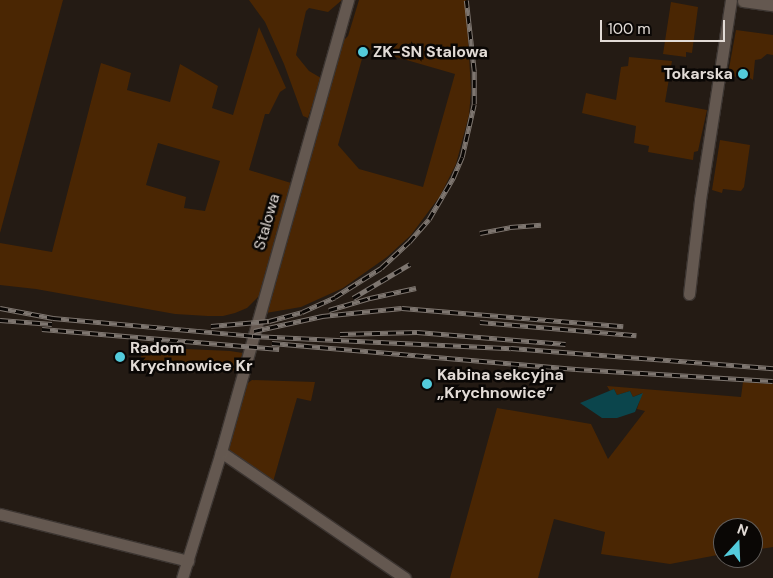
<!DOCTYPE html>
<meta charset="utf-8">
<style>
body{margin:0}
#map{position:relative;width:773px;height:578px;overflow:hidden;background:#241b14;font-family:"DM Sans",sans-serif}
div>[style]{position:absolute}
.green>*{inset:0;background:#4a2603}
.water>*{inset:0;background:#0b454c}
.roads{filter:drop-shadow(1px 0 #3c3531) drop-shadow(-1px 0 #3c3531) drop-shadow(0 1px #3c3531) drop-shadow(0 -1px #3c3531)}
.minor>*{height:11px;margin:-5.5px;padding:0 5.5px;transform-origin:5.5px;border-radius:5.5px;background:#645850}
.rail>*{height:4.5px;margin-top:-2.25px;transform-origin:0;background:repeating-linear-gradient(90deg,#0a0705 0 8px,#7e7670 0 16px);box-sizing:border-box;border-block:1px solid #7e7670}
.dots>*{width:14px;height:14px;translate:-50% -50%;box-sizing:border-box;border:2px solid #0a0705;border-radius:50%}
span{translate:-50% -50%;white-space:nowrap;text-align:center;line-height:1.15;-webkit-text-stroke:5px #0a0705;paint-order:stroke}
.poi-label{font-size:16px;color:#e2dbd6;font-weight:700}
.left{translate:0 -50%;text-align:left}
.right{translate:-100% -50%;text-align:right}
.street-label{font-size:16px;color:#e2dbd6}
.north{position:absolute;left:713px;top:518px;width:50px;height:50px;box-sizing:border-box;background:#0a0705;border:1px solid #605c59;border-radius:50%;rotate:20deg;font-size:14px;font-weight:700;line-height:20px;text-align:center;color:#e2dbd6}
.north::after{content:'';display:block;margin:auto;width:18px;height:22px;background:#53cbdb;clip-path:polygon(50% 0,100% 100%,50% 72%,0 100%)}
.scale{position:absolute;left:600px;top:20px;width:125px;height:22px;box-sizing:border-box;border:2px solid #e2dbd6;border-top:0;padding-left:6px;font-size:15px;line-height:18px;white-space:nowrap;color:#e2dbd6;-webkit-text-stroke:4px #0a0705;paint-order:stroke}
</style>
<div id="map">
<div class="green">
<i style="clip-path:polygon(0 0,63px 0,0 233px)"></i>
<i style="clip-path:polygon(249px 0,342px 0,328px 12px,309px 8px,306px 11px,296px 55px,309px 71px,321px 78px,308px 118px,303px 116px,284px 64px,265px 22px)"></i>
<i style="clip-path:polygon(evenodd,359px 0,466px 0,471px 91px,469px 115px,456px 164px,440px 196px,411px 235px,387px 257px,343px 288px,301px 307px,266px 313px,344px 40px,348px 36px,359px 0,365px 48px,455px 74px,423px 187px,359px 169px,338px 145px,365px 48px)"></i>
<i style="clip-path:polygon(671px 2px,698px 7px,692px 53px,686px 52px,686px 57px,663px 54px)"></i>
<i style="clip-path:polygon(evenodd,259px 27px,286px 88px,280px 92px,269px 114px,265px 114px,249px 170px,291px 183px,259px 296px,247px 308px,235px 313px,223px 316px,208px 316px,175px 314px,36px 289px,0 285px,0 243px,52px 252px,101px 63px,131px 73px,127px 90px,170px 102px,180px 64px,218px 86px,212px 108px,233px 115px,259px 27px,158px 143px,220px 161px,205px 211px,184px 208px,186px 197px,146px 185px,158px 143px)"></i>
<i style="clip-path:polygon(736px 30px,773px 35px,773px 55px,767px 54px,761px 59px,755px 60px,753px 80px,750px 78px,750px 72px,737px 70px,736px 77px,728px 74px)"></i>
<i style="clip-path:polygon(629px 57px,672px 61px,665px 102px,707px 110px,698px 151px,694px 152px,693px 160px,648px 152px,649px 146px,634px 143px,636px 126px,582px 113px,586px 93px,616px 100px,621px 67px,628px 66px)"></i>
<i style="clip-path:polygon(720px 140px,750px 145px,744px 187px,741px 191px,723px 189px,722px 193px,712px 190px)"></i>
<i style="clip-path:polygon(143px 347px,230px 351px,243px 353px,237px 369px,231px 371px,140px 363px)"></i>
<i style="clip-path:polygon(252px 380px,315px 382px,311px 401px,297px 398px,273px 482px,228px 452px,226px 448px,245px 385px)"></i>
<i style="clip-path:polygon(743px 382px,773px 384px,773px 547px,753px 550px,753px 528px,723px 528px,723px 554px,670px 564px,601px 554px,605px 532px,554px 519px,538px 578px,450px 578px,497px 408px,591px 424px,608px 459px,645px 411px,637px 409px,642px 393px,633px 397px,630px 391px,617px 395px,614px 389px,610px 391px,607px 386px,741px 397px)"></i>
</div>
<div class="water">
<i style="clip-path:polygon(614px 389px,617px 395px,630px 391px,633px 397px,643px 393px,635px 412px,617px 418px,602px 418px,580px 403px)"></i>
</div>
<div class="roads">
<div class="minor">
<i style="left:743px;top:1px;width:30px;rotate:8deg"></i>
<i style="left:689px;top:294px;width:95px;rotate:-83.3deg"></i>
<i style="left:700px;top:200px;width:202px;rotate:-81.2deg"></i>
<i style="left:221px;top:452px;width:223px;rotate:34.4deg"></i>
<i style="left:0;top:514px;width:194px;rotate:14deg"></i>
<i style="left:182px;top:578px;width:132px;rotate:-72.8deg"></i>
<i style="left:221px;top:452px;width:470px;rotate:-74.3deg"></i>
</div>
</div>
<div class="rail">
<i style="left:480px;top:233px;width:31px;rotate:-11deg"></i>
<i style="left:510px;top:227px;width:31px;rotate:-4deg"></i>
<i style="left:353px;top:298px;width:66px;rotate:-30.8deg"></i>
<i style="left:0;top:308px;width:54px;rotate:10.7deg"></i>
<i style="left:53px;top:318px;width:201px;rotate:5.1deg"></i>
<i style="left:253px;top:336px;width:258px;rotate:2.7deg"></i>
<i style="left:511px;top:348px;width:263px;rotate:4.4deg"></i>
<i style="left:329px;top:310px;width:43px;rotate:-16.3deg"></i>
<i style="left:370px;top:298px;width:47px;rotate:-12.3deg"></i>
<i style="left:0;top:320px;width:52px;rotate:4.4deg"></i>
<i style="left:480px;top:322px;width:157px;rotate:4.8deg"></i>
<i style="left:211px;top:326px;width:58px;rotate:-4.9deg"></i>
<i style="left:269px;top:321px;width:34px;rotate:-15deg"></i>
<i style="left:302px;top:312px;width:36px;rotate:-24deg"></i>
<i style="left:335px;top:297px;width:54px;rotate:-32.2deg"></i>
<i style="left:381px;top:268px;width:38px;rotate:-43deg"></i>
<i style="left:409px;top:242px;width:30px;rotate:-49deg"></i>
<i style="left:429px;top:219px;width:48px;rotate:-59.7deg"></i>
<i style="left:453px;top:178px;width:23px;rotate:-67deg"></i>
<i style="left:462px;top:157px;width:54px;rotate:-77.2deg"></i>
<i style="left:474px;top:104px;width:33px;rotate:-90deg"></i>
<i style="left:474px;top:71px;width:71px;rotate:-96.4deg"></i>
<i style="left:42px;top:329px;width:238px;rotate:4.8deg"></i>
<i style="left:254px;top:331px;width:70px;rotate:-12.4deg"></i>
<i style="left:322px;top:316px;width:80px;rotate:-5.7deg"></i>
<i style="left:402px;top:308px;width:222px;rotate:4.7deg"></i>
<i style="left:340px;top:334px;width:77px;rotate:-1.5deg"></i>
<i style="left:417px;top:332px;width:149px;rotate:4.6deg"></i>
<i style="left:272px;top:343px;width:305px;rotate:4.9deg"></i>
<i style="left:576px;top:369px;width:197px;rotate:3.5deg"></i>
</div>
<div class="dots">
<i style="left:363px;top:52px;background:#53cbdb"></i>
<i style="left:743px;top:74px;background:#53cbdb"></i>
<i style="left:120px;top:357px;background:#53cbdb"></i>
<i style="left:427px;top:384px;background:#53cbdb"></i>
</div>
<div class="poi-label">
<span class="left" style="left:373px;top:52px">ZK-SN Stalowa</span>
<span class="right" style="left:733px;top:74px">Tokarska</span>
<span class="left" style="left:130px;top:357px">Radom<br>Krychnowice Kr</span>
<span class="left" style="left:437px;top:384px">Kabina sekcyjna<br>„Krychnowice”</span>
</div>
<div class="street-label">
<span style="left:267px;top:222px;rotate:-74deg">Stalowa</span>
</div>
<div class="north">N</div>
<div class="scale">100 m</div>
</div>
